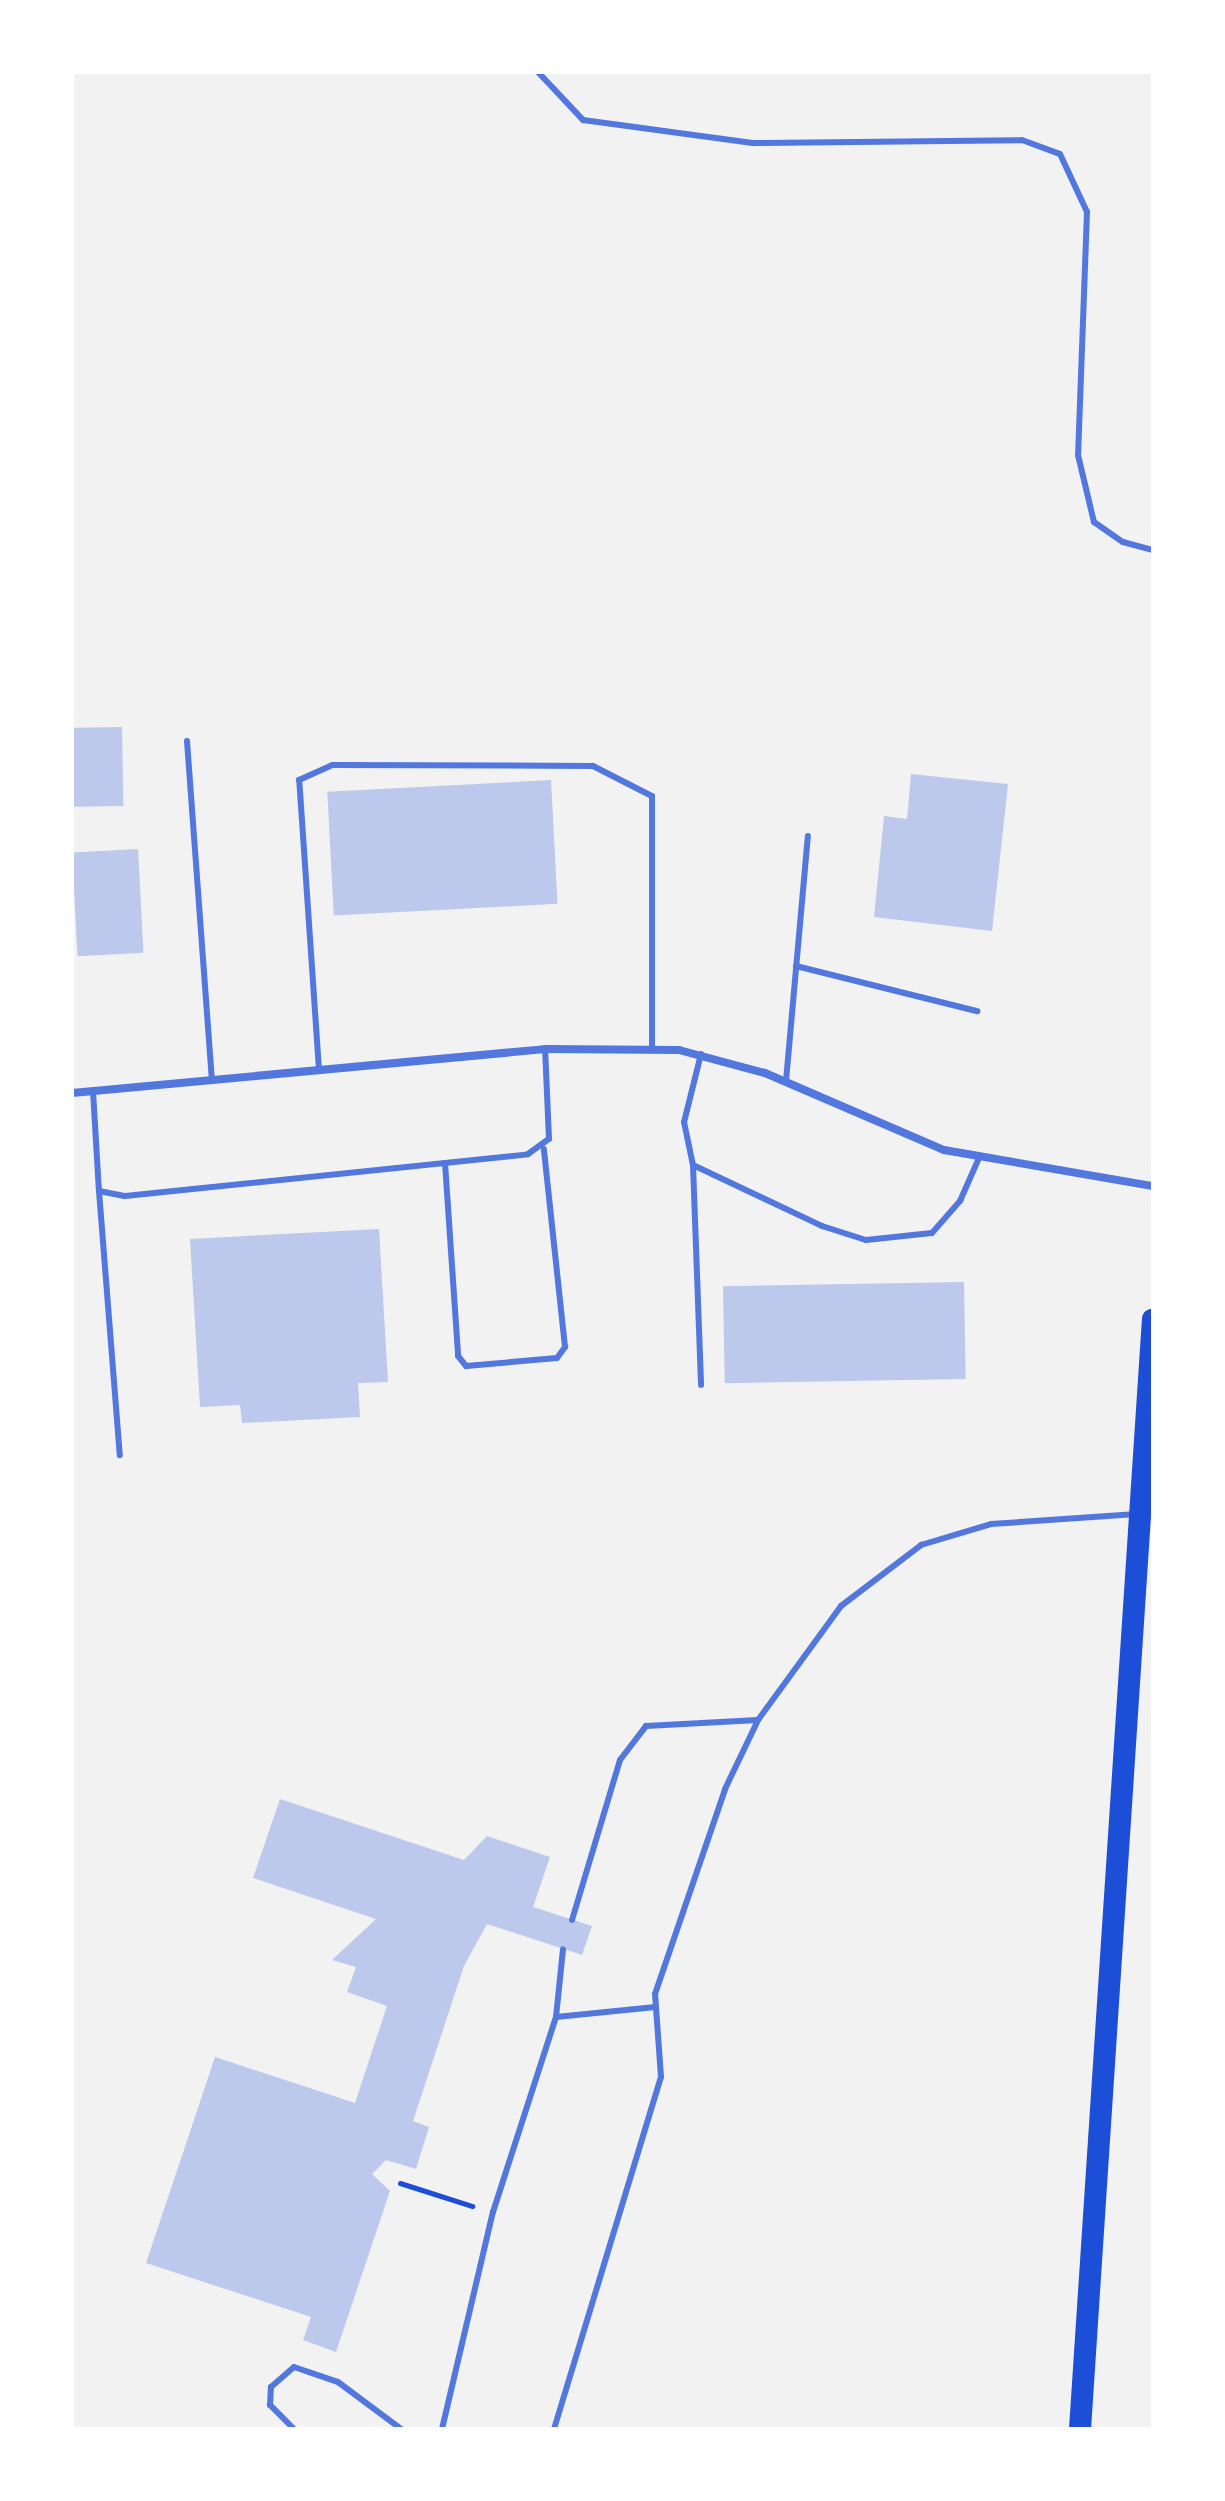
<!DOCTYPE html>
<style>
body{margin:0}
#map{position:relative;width:1225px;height:2501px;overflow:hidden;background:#f2f2f2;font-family:"Public Sans",sans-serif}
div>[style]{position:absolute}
.building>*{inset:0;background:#bdc9ec;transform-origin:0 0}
.path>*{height:5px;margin:-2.5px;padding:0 2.5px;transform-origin:2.5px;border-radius:2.5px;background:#1d4ed8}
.service>*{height:6px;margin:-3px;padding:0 3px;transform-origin:3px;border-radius:3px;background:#5277de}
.minor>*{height:8px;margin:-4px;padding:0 4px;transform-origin:4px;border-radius:4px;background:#5277de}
.trunk>*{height:22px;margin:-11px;padding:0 11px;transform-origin:11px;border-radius:11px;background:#1d4ed8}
span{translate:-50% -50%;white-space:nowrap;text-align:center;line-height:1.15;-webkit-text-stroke:8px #fff;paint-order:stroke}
.frame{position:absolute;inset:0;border:74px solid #fff;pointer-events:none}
</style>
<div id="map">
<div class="building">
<i style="left:122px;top:727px;width:79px;height:50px;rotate:89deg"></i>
<i style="clip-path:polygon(911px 774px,1008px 784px,992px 931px,874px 917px,884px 816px,907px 819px)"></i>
<i style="left:551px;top:780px;width:124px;height:224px;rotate:87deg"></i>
<i style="left:138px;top:849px;width:104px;height:66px;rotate:87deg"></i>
<i style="clip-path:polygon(379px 1229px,388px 1382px,358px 1383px,360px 1417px,242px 1423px,240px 1405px,200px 1407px,190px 1239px)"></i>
<i style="left:964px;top:1282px;width:97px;height:241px;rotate:89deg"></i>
<i style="clip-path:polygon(280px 1799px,464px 1860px,487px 1836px,550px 1857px,533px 1907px,592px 1926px,582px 1955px,487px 1924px,464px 1966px,413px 2121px,429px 2127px,416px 2169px,386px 2160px,372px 2174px,390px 2191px,336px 2352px,303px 2340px,311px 2317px,146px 2263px,215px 2057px,355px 2103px,387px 2006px,347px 1992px,356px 1967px,332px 1960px,376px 1919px,253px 1878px)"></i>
</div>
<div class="path">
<i style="left:400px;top:2183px;width:76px;rotate:17.7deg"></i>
</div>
<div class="service">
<i style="left:538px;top:72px;width:66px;rotate:46.8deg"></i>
<i style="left:583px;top:120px;width:173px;rotate:7.7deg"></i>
<i style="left:754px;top:143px;width:268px;rotate:-0.6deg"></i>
<i style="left:1022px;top:140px;width:40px;rotate:20.2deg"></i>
<i style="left:1060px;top:154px;width:64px;rotate:65deg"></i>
<i style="left:1087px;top:212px;width:243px;rotate:92.1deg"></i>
<i style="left:1078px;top:455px;width:69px;rotate:76.6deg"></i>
<i style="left:1094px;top:522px;width:35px;rotate:35deg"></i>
<i style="left:1123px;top:542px;width:31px;rotate:15deg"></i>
<i style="left:187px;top:741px;width:340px;rotate:85.8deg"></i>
<i style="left:796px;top:966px;width:187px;rotate:14deg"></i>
<i style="left:701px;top:1054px;width:70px;rotate:104deg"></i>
<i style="left:684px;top:1122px;width:44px;rotate:78.2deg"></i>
<i style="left:693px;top:1165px;width:143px;rotate:25.3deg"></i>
<i style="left:822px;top:1226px;width:46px;rotate:17.7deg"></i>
<i style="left:866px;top:1240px;width:66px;rotate:-6.1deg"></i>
<i style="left:932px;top:1233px;width:43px;rotate:-48.8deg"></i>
<i style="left:960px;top:1201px;width:47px;rotate:-66.2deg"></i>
<i style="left:319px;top:1070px;width:291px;rotate:-93.9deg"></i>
<i style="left:299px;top:780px;width:36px;rotate:-24deg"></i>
<i style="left:332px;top:765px;width:261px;rotate:0.2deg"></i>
<i style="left:593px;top:766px;width:66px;rotate:27deg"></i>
<i style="left:652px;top:796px;width:253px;rotate:90deg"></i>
<i style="left:786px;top:1081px;width:246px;rotate:-84.9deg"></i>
<i style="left:93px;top:1091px;width:100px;rotate:86.6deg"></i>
<i style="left:99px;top:1191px;width:26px;rotate:11deg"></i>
<i style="left:125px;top:1196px;width:405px;rotate:-5.9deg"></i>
<i style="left:528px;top:1154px;width:26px;rotate:-36deg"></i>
<i style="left:549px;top:1139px;width:90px;rotate:-92.5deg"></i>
<i style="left:445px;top:1163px;width:193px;rotate:86.1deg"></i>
<i style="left:458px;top:1356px;width:13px;rotate:51deg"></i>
<i style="left:466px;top:1366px;width:91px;rotate:-5deg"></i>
<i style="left:557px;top:1358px;width:14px;rotate:-54deg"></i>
<i style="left:565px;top:1347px;width:199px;rotate:-96.1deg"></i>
<i style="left:693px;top:1165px;width:220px;rotate:87.9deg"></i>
<i style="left:99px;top:1191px;width:265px;rotate:85.5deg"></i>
<i style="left:572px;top:1920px;width:167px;rotate:-73.3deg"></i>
<i style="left:620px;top:1760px;width:43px;rotate:-52.6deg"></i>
<i style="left:646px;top:1726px;width:112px;rotate:-3.1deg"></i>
<i style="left:556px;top:2017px;width:100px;rotate:-5.7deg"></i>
<i style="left:294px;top:2429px;width:34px;rotate:-135deg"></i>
<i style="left:270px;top:2405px;width:18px;rotate:-87deg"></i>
<i style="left:271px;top:2387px;width:30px;rotate:-41deg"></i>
<i style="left:294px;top:2367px;width:46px;rotate:18.8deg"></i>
<i style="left:338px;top:2382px;width:79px;rotate:36.7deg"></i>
<i style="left:442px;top:2429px;width:223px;rotate:-76.8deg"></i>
<i style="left:493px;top:2212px;width:205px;rotate:-72.1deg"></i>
<i style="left:556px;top:2017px;width:68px;rotate:-84.1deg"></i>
<i style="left:554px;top:2429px;width:368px;rotate:-73.1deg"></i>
<i style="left:661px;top:2077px;width:83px;rotate:-94.1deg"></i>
<i style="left:655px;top:1994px;width:217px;rotate:-71.1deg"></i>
<i style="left:725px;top:1789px;width:76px;rotate:-64.4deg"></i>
<i style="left:758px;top:1720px;width:141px;rotate:-53.9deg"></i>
<i style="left:841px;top:1606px;width:101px;rotate:-37.3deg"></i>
<i style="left:921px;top:1545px;width:73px;rotate:-16.7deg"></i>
<i style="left:991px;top:1524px;width:146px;rotate:-3.9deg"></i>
</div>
<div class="minor">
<i style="left:72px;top:1093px;width:475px;rotate:-5.3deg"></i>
<i style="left:545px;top:1049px;width:134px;rotate:0.4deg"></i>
<i style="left:679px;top:1050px;width:89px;rotate:15deg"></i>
<i style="left:765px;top:1073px;width:195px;rotate:23.3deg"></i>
<i style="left:944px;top:1150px;width:212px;rotate:9.8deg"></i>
</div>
<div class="trunk">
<i style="left:1080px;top:2429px;width:1112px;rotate:-86.24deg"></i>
</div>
<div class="frame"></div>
</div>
